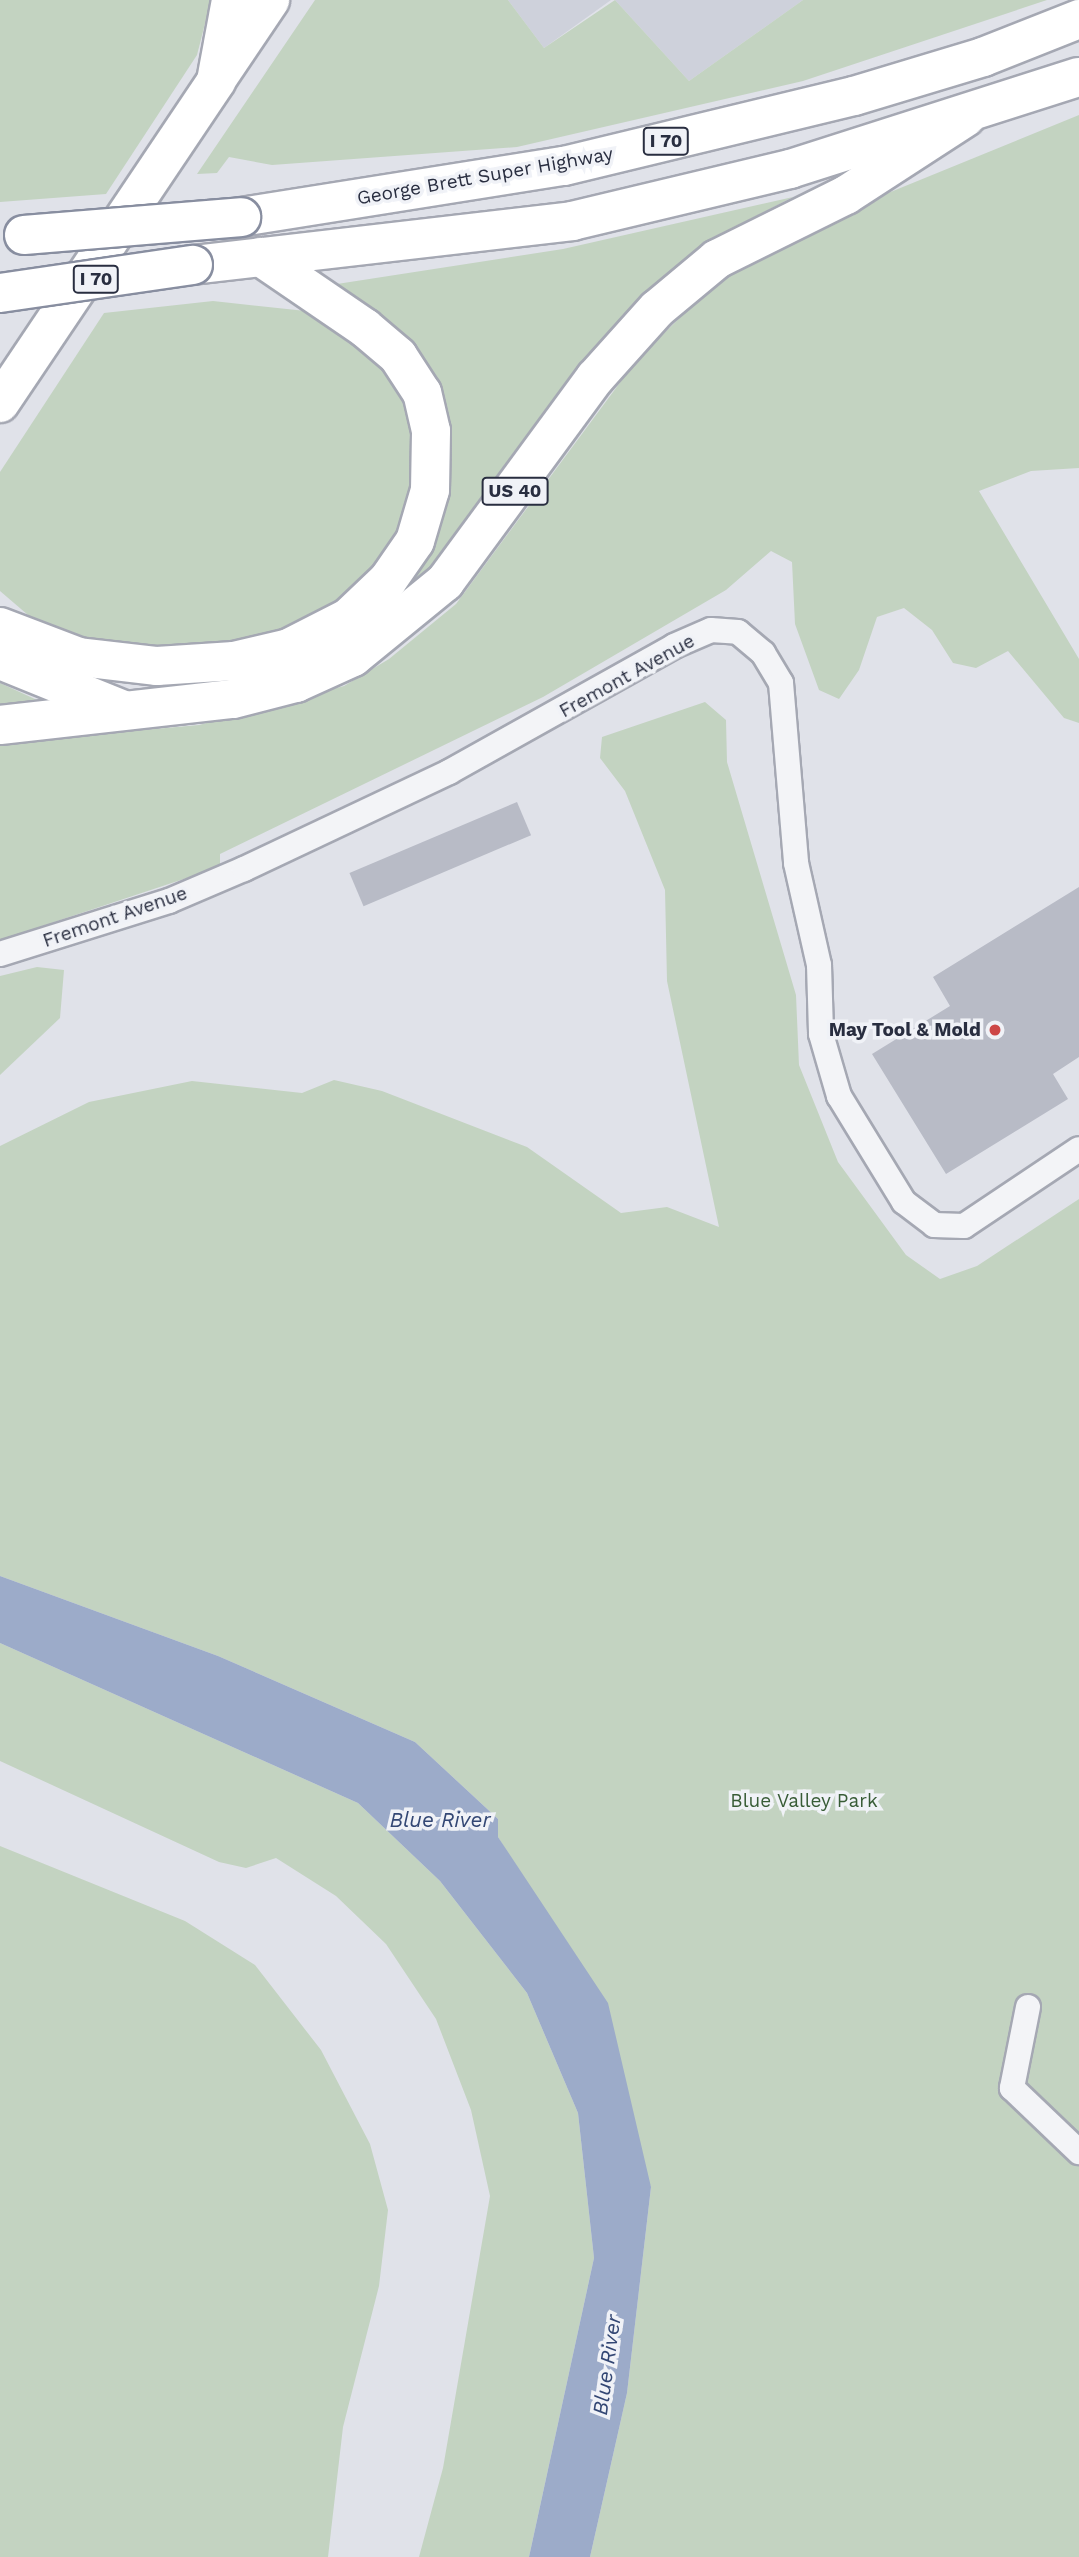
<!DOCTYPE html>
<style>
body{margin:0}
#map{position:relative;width:1079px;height:2557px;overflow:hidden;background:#e0e2e9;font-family:"Work Sans",sans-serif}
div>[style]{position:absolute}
.built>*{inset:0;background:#ced1db}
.green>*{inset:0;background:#c3d3c1}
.water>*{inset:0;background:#9cabc9}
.building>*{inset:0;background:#b8bbc6;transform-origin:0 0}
.roads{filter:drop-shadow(2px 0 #a5a8b3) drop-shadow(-2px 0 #a5a8b3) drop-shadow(0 2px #a5a8b3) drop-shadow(0 -2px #a5a8b3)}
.street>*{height:24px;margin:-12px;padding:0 12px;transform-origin:12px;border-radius:12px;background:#f3f4f7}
.secondary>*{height:37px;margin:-18.5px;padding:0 18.5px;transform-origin:18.5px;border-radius:18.5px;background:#fff}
.primary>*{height:38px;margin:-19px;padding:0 19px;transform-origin:19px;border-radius:19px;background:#fff}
.highway>*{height:38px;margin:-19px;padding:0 19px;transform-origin:19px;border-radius:19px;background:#fff}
.bridges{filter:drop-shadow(2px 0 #888ea0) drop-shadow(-2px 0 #888ea0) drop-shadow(0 2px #888ea0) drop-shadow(0 -2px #888ea0)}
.highway-bridge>*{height:38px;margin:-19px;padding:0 19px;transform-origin:19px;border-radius:19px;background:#fff}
.dots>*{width:19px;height:19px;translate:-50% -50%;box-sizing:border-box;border:4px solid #f0f2f7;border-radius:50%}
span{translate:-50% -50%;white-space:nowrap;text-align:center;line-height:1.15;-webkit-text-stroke:7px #f0f2f7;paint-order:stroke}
.shield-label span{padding:2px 5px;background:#f0f2f7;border:2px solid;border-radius:5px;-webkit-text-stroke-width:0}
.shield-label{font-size:18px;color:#292e40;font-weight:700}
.street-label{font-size:19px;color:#292e40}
.poi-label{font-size:19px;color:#292e40;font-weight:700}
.right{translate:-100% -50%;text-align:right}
.park-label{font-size:19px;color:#385c36}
.water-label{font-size:21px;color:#334774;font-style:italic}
</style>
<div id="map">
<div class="built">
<i style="clip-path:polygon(508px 0,611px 0,544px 48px)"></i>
<i style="clip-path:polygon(615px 0,803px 0,689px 81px)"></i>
</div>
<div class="green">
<i style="clip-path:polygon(0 0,211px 0,197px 55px,106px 194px,0 202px)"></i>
<i style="clip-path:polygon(315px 0,508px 0,544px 48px,615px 0,689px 81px,803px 0,1047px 0,803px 81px,517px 147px,272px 165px,229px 157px,217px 173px,197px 174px)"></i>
<i style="clip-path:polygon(1079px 115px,1079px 468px,1031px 471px,979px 491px,1079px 659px,1079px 723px,1064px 718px,1008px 651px,976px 668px,953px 663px,932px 630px,904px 608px,877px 617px,859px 670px,839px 699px,819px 690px,795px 624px,792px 562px,771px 551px,726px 590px,543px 697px,220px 854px,220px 867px,0 940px,0 743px,199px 725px,344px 686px,389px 659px,456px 604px,636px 361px,717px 281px,817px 222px)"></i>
<i style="clip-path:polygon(793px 197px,729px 230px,675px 269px,622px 323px,416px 595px,354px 630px,448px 429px,324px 286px,563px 249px)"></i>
<i style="clip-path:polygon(213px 301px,315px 312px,346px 329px,396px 378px,420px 438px,407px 518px,361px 586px,294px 628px,241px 641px,155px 646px,89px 640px,42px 627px,0 591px,0 472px,104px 313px)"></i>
<i style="clip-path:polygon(0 683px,48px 705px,0 709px)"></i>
<i style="clip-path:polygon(705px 702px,726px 720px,727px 762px,796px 995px,799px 1065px,838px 1162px,906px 1255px,940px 1279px,977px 1266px,1079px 1199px,1079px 2557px,590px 2557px,627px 2393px,651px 2187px,521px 1875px,498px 1837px,498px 1819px,415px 1742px,218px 1656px,0 1576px,0 1146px,89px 1102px,192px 1081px,302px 1093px,334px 1080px,382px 1091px,527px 1147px,621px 1213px,667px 1207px,719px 1227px,667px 981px,665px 890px,625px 791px,600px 758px,602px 737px)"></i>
<i style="clip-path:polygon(37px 967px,64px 970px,60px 1018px,0 1075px,0 976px)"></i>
<i style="clip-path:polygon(0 1643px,358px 1803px,440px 1881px,527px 1993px,578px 2113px,594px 2258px,529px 2557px,419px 2557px,443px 2468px,490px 2196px,471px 2110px,436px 2019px,386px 1944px,336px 1896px,276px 1858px,246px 1868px,219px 1862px,0 1761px)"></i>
<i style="clip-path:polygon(0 1846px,185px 1921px,255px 1965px,321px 2050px,370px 2144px,388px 2210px,379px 2286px,343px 2427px,328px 2557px,0 2557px)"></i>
</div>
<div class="water">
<i style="clip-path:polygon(0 1576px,218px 1656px,415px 1742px,498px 1819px,498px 1837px,608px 2003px,651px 2187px,627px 2393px,590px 2557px,529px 2557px,594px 2258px,578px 2113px,527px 1993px,440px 1881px,358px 1803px,0 1643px)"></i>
</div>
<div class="building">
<i style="left:517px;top:802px;width:36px;height:182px;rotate:67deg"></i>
<i style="clip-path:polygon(1079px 887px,1079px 1057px,1053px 1074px,1068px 1099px,946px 1174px,872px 1054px,950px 1006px,933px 977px)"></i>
</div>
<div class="roads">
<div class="street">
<i style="left:0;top:954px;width:177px;rotate:-17.4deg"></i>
<i style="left:169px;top:901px;width:82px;rotate:-23.1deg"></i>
<i style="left:244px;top:869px;width:227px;rotate:-25.3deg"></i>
<i style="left:449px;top:772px;width:258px;rotate:-29.2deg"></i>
<i style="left:674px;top:646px;width:40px;rotate:-23.4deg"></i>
<i style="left:711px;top:630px;width:27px;rotate:4deg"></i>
<i style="left:738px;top:632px;width:33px;rotate:40deg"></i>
<i style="left:763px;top:653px;width:35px;rotate:59deg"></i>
<i style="left:781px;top:683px;width:181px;rotate:85.2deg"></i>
<i style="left:796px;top:863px;width:105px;rotate:77.3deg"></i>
<i style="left:819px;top:965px;width:69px;rotate:88.3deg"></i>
<i style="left:821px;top:1034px;width:65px;rotate:73.8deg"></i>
<i style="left:839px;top:1096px;width:124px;rotate:58.5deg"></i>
<i style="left:904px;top:1202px;width:38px;rotate:37deg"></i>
<i style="left:934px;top:1225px;width:30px;rotate:2deg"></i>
<i style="left:964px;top:1226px;width:138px;rotate:-33.8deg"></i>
<i style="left:1028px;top:2007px;width:83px;rotate:101.2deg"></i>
<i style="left:1012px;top:2088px;width:93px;rotate:43.7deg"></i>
</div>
<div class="secondary">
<i style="left:216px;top:80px;width:97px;rotate:-56deg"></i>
</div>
<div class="primary">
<i style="left:0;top:403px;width:388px;rotate:-56.1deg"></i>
</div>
<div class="highway">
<i style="left:216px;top:81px;width:82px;rotate:-79.5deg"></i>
<i style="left:241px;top:217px;width:327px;rotate:-9deg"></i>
<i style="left:564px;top:166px;width:298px;rotate:-13.6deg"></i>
<i style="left:854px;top:96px;width:135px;rotate:-16.8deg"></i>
<i style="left:983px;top:57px;width:103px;rotate:-21.6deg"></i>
<i style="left:193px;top:265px;width:382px;rotate:-6.6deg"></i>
<i style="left:572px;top:221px;width:224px;rotate:-13.4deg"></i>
<i style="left:790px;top:169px;width:303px;rotate:-17.7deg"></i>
<i style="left:0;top:627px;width:85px;rotate:20.8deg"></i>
<i style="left:79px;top:657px;width:79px;rotate:6.6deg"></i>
<i style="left:157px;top:666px;width:77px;rotate:-3.7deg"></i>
<i style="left:234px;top:661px;width:57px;rotate:-13.3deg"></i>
<i style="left:289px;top:648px;width:66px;rotate:-27deg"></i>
<i style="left:348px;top:618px;width:55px;rotate:-43.5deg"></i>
<i style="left:388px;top:580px;width:47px;rotate:-55.3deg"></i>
<i style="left:415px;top:541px;width:53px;rotate:-73.6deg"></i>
<i style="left:430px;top:490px;width:59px;rotate:-89deg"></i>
<i style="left:431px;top:431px;width:39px;rotate:-103deg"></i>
<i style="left:422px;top:393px;width:44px;rotate:-123deg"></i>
<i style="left:398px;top:356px;width:43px;rotate:-139.7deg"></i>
<i style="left:365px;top:328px;width:126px;rotate:-145.7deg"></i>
<i style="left:0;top:660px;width:131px;rotate:22deg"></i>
<i style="left:0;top:725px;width:234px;rotate:-6.4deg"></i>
<i style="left:233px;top:699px;width:65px;rotate:-14.3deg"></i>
<i style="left:296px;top:683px;width:63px;rotate:-24.5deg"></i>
<i style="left:353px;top:657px;width:119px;rotate:-39.2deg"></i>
<i style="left:445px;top:582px;width:253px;rotate:-53.7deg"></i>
<i style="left:595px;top:378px;width:93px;rotate:-48.1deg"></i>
<i style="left:657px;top:309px;width:78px;rotate:-39.8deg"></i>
<i style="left:717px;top:259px;width:144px;rotate:-26.4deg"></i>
<i style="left:846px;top:195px;width:143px;rotate:-33deg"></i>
</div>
</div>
<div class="bridges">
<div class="highway-bridge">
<i style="left:24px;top:235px;width:218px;rotate:-4.7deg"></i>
<i style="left:0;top:293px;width:195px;rotate:-8.3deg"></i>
</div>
</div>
<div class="dots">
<i style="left:995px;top:1030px;background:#cd4747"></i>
</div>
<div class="shield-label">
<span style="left:666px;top:141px">I 70</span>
<span style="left:96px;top:279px">I 70</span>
<span style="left:515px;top:491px">US 40</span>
</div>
<div class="street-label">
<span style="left:485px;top:176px;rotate:-10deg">George Brett Super Highway</span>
<span style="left:627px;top:676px;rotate:-29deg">Fremont Avenue</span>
<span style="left:115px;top:917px;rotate:-19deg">Fremont Avenue</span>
</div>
<div class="poi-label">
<span class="right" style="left:981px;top:1030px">May Tool &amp; Mold</span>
</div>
<div class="park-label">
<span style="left:804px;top:1801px">Blue Valley Park</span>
</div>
<div class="water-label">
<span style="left:440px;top:1820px">Blue River</span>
<span style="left:607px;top:2365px;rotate:-82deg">Blue River</span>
</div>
</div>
